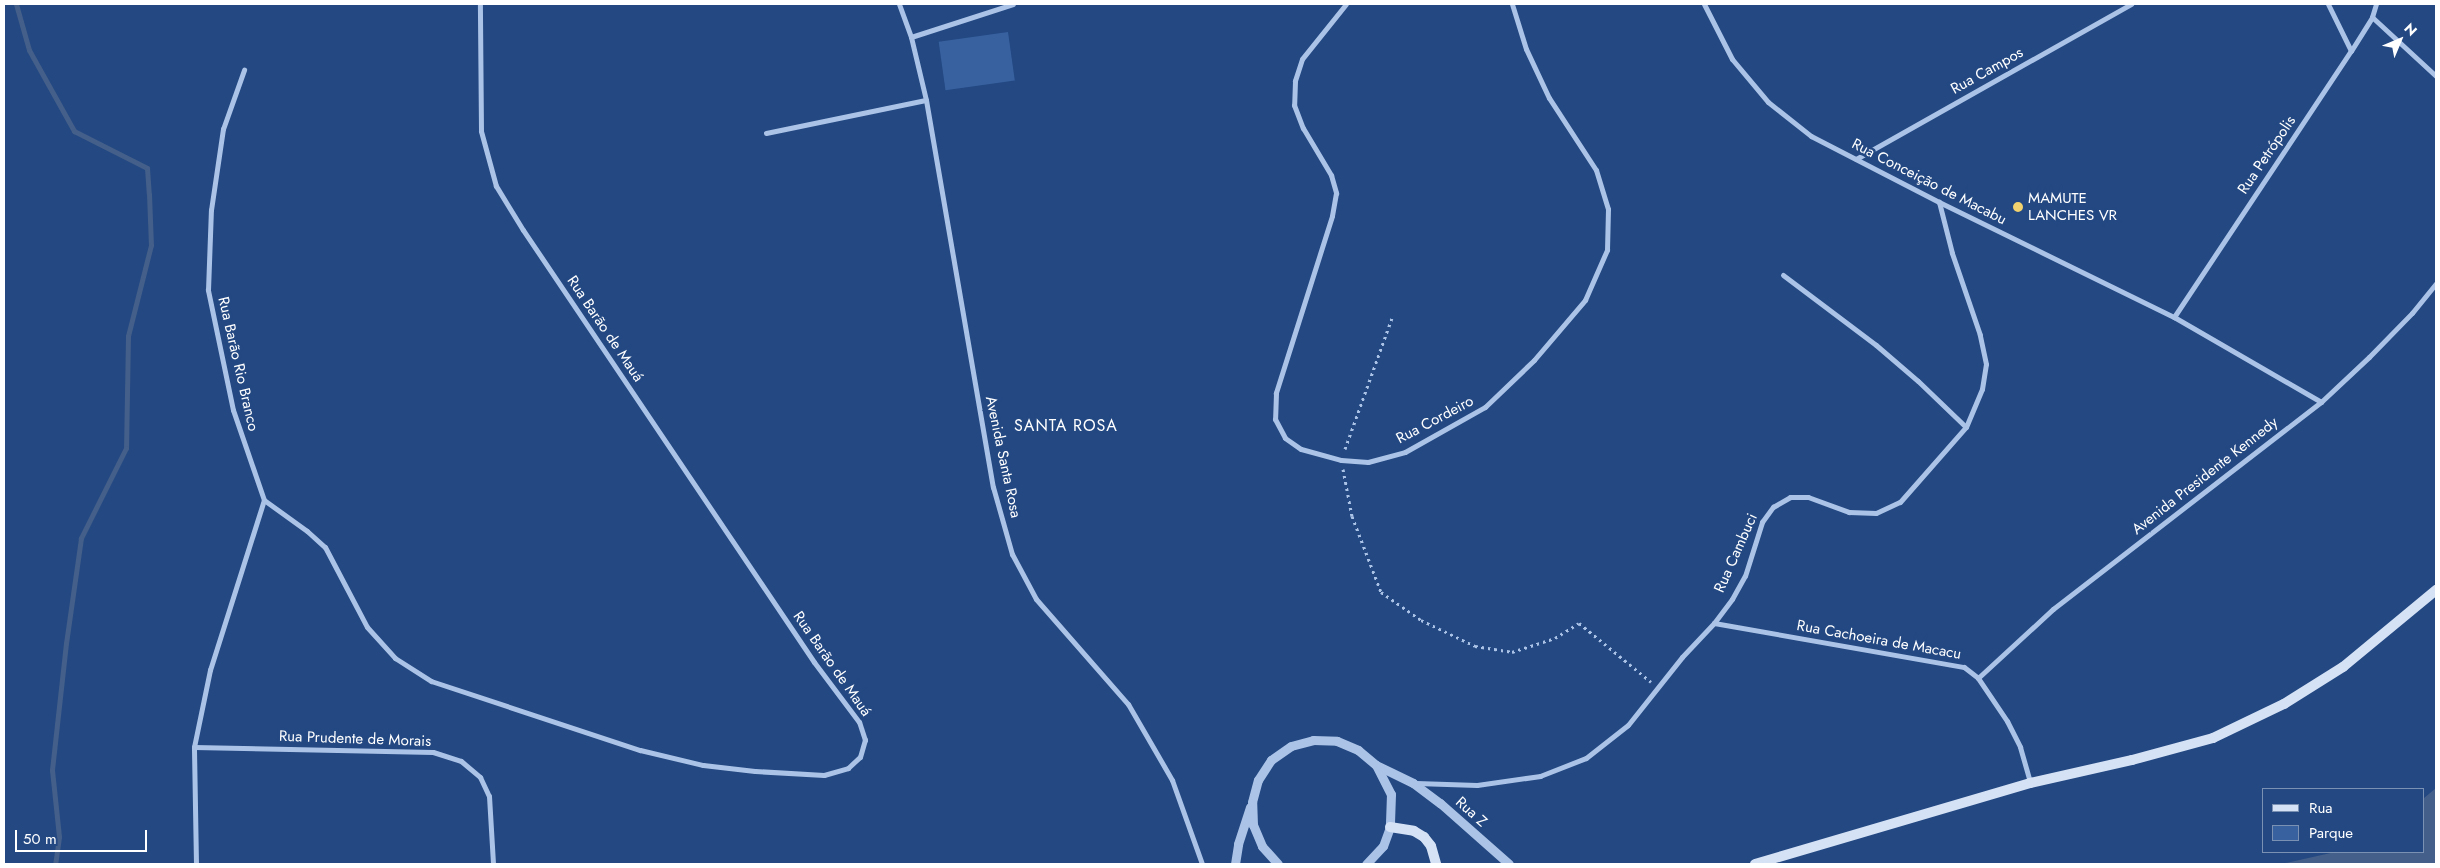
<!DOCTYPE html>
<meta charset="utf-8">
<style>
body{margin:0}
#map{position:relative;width:2440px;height:868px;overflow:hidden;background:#234882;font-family:Jost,sans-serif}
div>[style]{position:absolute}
.green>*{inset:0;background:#38619f;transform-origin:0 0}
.water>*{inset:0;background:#445f89}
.stream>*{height:5px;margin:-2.5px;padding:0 2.5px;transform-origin:2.5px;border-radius:2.5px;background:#445f89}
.path>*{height:3px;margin-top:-1.5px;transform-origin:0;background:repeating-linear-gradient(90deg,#abc3e7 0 2.5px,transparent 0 6.5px)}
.minor>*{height:5px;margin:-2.5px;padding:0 2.5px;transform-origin:2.5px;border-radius:2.5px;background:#abc3e7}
.tertiary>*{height:9px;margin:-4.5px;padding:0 4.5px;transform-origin:4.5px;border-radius:4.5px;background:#abc3e7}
.secondary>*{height:10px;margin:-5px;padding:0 5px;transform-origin:5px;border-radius:5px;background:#d5e2f6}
.dots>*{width:14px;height:14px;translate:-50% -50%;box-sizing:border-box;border:2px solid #234882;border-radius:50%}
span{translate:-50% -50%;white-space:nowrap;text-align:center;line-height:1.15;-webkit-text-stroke:5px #234882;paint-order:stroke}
.street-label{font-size:15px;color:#fff}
.poi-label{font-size:15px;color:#fff}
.left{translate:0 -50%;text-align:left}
.neighbourhood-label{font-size:16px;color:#fff;letter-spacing:1px}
.frame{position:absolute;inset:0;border:5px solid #fff;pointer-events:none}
.legend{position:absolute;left:2262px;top:788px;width:162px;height:65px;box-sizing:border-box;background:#234882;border:1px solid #7b91b4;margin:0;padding:6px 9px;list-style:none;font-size:15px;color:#fff}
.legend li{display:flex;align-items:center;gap:10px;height:25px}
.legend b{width:25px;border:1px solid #7b91b4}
.north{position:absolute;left:2375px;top:15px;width:50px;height:50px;-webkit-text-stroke:4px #234882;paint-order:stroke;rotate:45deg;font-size:14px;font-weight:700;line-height:20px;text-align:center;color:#fff}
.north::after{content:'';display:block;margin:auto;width:18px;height:22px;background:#fff;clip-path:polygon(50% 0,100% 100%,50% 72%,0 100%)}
.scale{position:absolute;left:15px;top:830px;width:132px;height:22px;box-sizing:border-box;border:2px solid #fff;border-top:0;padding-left:6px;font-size:15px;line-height:18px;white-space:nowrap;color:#fff;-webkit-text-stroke:4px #234882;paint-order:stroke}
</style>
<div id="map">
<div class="green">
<i style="left:1008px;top:32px;width:49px;height:70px;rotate:82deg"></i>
</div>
<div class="water">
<i style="clip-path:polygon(2436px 788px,2436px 864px,2281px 864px,2335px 852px,2424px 852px,2424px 798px)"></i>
</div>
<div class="stream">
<i style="left:16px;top:4px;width:48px;rotate:74.2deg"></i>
<i style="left:29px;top:50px;width:93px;rotate:60.9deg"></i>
<i style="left:74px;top:131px;width:82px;rotate:26.9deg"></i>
<i style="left:147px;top:168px;width:26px;rotate:86deg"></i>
<i style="left:149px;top:194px;width:51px;rotate:87.8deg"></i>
<i style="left:151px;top:245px;width:94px;rotate:104.2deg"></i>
<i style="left:128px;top:336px;width:112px;rotate:91deg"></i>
<i style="left:126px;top:448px;width:101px;rotate:116.6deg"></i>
<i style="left:81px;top:538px;width:106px;rotate:98.1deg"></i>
<i style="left:66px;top:643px;width:128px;rotate:96.3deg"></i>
<i style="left:52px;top:770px;width:67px;rotate:84deg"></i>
<i style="left:59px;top:837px;width:27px;rotate:98deg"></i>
</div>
<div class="path">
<i style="left:1345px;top:449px;width:139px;rotate:-70.3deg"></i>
<i style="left:1343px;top:469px;width:48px;rotate:79.2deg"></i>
<i style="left:1352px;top:516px;width:81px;rotate:69.1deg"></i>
<i style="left:1381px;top:592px;width:49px;rotate:35deg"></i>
<i style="left:1421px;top:620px;width:60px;rotate:25.7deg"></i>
<i style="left:1475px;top:646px;width:37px;rotate:9deg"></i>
<i style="left:1512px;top:652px;width:45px;rotate:-18deg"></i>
<i style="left:1555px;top:638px;width:28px;rotate:-32deg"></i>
<i style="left:1579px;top:623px;width:93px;rotate:39.3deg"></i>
</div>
<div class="minor">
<i style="left:899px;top:4px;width:35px;rotate:70deg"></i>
<i style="left:911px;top:37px;width:65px;rotate:76.6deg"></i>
<i style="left:926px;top:100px;width:393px;rotate:80.2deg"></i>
<i style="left:993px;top:487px;width:70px;rotate:74.2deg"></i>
<i style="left:1012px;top:554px;width:51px;rotate:61.9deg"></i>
<i style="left:1036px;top:599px;width:140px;rotate:48.8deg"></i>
<i style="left:1128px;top:704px;width:88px;rotate:59.9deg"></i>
<i style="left:1172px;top:780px;width:89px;rotate:70.3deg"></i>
<i style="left:1346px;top:4px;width:70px;rotate:128.7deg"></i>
<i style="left:1302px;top:59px;width:23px;rotate:108deg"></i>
<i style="left:1295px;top:81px;width:24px;rotate:92deg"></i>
<i style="left:1294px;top:105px;width:25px;rotate:69deg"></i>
<i style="left:1303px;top:128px;width:55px;rotate:59.2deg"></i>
<i style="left:1331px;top:175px;width:19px;rotate:74deg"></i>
<i style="left:1336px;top:193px;width:23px;rotate:100deg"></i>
<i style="left:1332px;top:216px;width:186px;rotate:107.6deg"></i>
<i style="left:1276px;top:393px;width:26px;rotate:92deg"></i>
<i style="left:1275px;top:419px;width:21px;rotate:62deg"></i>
<i style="left:1285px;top:438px;width:19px;rotate:35deg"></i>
<i style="left:1301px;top:449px;width:41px;rotate:15.4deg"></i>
<i style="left:1341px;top:460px;width:27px;rotate:4deg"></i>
<i style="left:1368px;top:462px;width:38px;rotate:-15deg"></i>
<i style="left:1405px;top:452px;width:92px;rotate:-29.4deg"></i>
<i style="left:1485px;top:407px;width:68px;rotate:-43.8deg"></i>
<i style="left:1534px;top:360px;width:79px;rotate:-49.6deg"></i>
<i style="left:1585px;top:300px;width:55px;rotate:-66.3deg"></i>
<i style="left:1607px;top:250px;width:41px;rotate:-88.6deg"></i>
<i style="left:1608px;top:209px;width:41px;rotate:-107.1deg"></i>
<i style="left:1596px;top:170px;width:86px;rotate:-123.1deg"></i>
<i style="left:1549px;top:98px;width:54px;rotate:-115.1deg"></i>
<i style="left:1526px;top:49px;width:47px;rotate:-107.3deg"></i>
<i style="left:1704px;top:4px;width:62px;rotate:63deg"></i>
<i style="left:1732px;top:59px;width:56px;rotate:50.1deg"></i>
<i style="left:1768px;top:102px;width:55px;rotate:38.3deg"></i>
<i style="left:1811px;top:136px;width:144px;rotate:27.3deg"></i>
<i style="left:1939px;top:202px;width:262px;rotate:26.1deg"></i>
<i style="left:2174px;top:317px;width:170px;rotate:30deg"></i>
<i style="left:2328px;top:4px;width:52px;rotate:63.9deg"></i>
<i style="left:2372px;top:17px;width:87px;rotate:42.7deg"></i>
<i style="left:911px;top:37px;width:107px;rotate:-17.9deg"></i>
<i style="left:766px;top:133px;width:163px;rotate:-11.7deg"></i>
<i style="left:1856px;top:159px;width:316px;rotate:-29.4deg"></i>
<i style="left:1783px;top:275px;width:116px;rotate:37deg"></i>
<i style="left:1876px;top:345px;width:55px;rotate:40.6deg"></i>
<i style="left:1918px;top:381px;width:66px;rotate:43.8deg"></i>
<i style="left:2174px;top:317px;width:320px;rotate:-56.4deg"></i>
<i style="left:2351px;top:51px;width:40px;rotate:-58deg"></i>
<i style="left:2372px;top:17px;width:14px;rotate:-73deg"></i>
<i style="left:264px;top:500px;width:53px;rotate:35.8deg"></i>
<i style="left:307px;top:531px;width:24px;rotate:42deg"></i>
<i style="left:325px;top:547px;width:90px;rotate:62.3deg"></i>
<i style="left:367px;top:627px;width:42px;rotate:47.9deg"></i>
<i style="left:395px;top:658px;width:43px;rotate:32.6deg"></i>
<i style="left:431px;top:681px;width:220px;rotate:18.3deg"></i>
<i style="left:640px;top:750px;width:65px;rotate:13.4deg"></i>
<i style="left:703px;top:765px;width:52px;rotate:6.6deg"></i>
<i style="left:755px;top:771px;width:69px;rotate:3.3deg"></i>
<i style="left:824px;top:775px;width:25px;rotate:-16deg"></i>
<i style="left:848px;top:768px;width:16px;rotate:-43deg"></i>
<i style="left:860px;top:757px;width:18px;rotate:-74deg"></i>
<i style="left:865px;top:740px;width:19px;rotate:-108deg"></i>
<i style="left:859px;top:722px;width:75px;rotate:-126.9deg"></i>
<i style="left:814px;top:662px;width:521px;rotate:-123.96deg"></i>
<i style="left:523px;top:230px;width:52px;rotate:-121.5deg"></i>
<i style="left:496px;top:186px;width:57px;rotate:-105.3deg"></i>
<i style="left:481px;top:131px;width:127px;rotate:-90.5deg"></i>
<i style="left:1714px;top:623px;width:254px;rotate:10deg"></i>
<i style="left:1964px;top:667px;width:18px;rotate:38deg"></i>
<i style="left:1978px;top:678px;width:52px;rotate:56deg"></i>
<i style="left:2007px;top:721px;width:29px;rotate:63deg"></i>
<i style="left:2020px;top:747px;width:37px;rotate:74deg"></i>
<i style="left:1978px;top:678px;width:102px;rotate:-42.6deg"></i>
<i style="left:2053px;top:609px;width:339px;rotate:-37.7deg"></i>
<i style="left:2321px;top:402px;width:66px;rotate:-43.2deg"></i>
<i style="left:2369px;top:357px;width:62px;rotate:-45.7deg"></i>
<i style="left:2412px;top:313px;width:38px;rotate:-51deg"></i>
<i style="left:194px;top:747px;width:239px;rotate:1.2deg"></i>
<i style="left:433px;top:752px;width:29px;rotate:18deg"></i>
<i style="left:461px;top:761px;width:25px;rotate:40deg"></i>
<i style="left:480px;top:777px;width:21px;rotate:65deg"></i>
<i style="left:489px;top:796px;width:68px;rotate:86.6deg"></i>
<i style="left:1416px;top:783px;width:61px;rotate:1.9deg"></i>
<i style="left:1477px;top:785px;width:64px;rotate:-8.1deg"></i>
<i style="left:1540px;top:776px;width:49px;rotate:-21.4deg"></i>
<i style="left:1586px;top:758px;width:53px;rotate:-38.2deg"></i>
<i style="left:1628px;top:725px;width:87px;rotate:-51.5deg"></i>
<i style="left:1682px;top:657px;width:47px;rotate:-46.7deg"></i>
<i style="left:1714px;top:623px;width:30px;rotate:-53deg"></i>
<i style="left:1732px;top:599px;width:26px;rotate:-61deg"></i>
<i style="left:1745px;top:576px;width:57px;rotate:-72.5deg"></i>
<i style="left:1762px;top:522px;width:19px;rotate:-54deg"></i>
<i style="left:1773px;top:507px;width:20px;rotate:-30deg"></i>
<i style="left:1790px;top:497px;width:18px"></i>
<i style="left:1808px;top:497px;width:44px;rotate:20.1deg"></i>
<i style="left:1849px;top:512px;width:27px;rotate:2deg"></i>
<i style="left:1876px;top:513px;width:26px;rotate:-25deg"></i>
<i style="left:1900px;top:502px;width:100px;rotate:-48.7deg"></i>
<i style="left:1966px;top:427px;width:41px;rotate:-67.2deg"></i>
<i style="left:1982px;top:389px;width:25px;rotate:-81deg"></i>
<i style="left:1986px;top:364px;width:30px;rotate:-102deg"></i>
<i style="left:1980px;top:335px;width:87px;rotate:-108.9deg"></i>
<i style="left:1952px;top:253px;width:53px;rotate:-104.3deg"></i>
<i style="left:196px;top:864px;width:117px;rotate:-91deg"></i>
<i style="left:194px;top:747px;width:79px;rotate:-78.3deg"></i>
<i style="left:210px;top:670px;width:178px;rotate:-72.4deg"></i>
<i style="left:264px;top:500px;width:95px;rotate:-109deg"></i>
<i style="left:233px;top:410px;width:123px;rotate:-101.8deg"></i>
<i style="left:208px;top:290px;width:80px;rotate:-87.9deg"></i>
<i style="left:211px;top:210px;width:82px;rotate:-81.6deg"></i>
<i style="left:223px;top:129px;width:63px;rotate:-70.4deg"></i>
</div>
<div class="tertiary">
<i style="left:1376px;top:765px;width:41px;rotate:25.9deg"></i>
<i style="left:1413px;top:783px;width:34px;rotate:37deg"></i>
<i style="left:1440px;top:803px;width:92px;rotate:41.5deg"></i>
<i style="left:1235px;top:864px;width:20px;rotate:-81deg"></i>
<i style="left:1238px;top:844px;width:39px;rotate:-72deg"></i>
<i style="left:1278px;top:864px;width:24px;rotate:-132deg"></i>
<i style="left:1262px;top:846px;width:23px;rotate:-113deg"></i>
<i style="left:1253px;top:825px;width:23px;rotate:-92deg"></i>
<i style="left:1252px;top:802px;width:23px;rotate:-75deg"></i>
<i style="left:1258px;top:780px;width:24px;rotate:-57deg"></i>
<i style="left:1271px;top:760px;width:24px;rotate:-35deg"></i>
<i style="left:1291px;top:746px;width:23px;rotate:-15deg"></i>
<i style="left:1313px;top:740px;width:24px;rotate:2deg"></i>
<i style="left:1337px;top:741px;width:23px;rotate:23deg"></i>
<i style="left:1358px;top:750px;width:23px;rotate:40deg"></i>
<i style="left:1376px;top:765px;width:33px;rotate:63deg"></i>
<i style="left:1391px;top:794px;width:33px;rotate:92deg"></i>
<i style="left:1390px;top:827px;width:20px;rotate:110deg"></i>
<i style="left:1383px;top:846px;width:25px;rotate:133deg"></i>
</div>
<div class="secondary">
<i style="left:1390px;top:827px;width:24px;rotate:9deg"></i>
<i style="left:1414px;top:831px;width:12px;rotate:31deg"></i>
<i style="left:1424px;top:837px;width:11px;rotate:52deg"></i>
<i style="left:1431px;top:846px;width:19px;rotate:74deg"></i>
<i style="left:1755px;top:864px;width:287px;rotate:-16.4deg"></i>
<i style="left:2030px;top:783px;width:105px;rotate:-12.7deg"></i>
<i style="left:2132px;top:760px;width:84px;rotate:-15.2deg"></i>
<i style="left:2213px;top:738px;width:79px;rotate:-25.6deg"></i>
<i style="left:2284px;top:704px;width:70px;rotate:-32.1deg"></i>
<i style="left:2343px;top:667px;width:121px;rotate:-39.6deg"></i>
</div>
<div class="dots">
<i style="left:2018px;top:207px;background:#f2d26e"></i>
</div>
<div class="street-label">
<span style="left:1987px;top:71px;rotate:-29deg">Rua Campos</span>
<span style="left:2267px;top:155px;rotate:-56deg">Rua Petrópolis</span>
<span style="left:1929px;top:182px;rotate:27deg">Rua Conceição de Macabu</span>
<span style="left:605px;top:329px;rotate:56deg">Rua Barão de Mauá</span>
<span style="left:238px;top:364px;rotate:77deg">Rua Barão Rio Branco</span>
<span style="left:1435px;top:420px;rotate:-28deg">Rua Cordeiro</span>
<span style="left:1003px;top:457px;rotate:78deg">Avenida Santa Rosa</span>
<span style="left:2205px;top:476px;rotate:-38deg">Avenida Presidente Kennedy</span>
<span style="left:1736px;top:553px;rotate:-66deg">Rua Cambuci</span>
<span style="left:1879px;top:640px;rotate:10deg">Rua Cachoeira de Macacu</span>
<span style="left:832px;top:664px;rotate:55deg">Rua Barão de Mauá</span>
<span style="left:355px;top:739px;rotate:2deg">Rua Prudente de Morais</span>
<span style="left:1471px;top:812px;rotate:42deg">Rua Z</span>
</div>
<div class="poi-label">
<span class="left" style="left:2028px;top:207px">MAMUTE<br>LANCHES VR</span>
</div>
<div class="neighbourhood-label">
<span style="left:1066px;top:426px">SANTA ROSA</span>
</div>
<div class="frame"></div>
<ul class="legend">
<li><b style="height:6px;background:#d5e2f6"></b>Rua</li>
<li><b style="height:14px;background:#38619f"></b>Parque</li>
</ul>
<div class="north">N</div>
<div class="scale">50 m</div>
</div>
